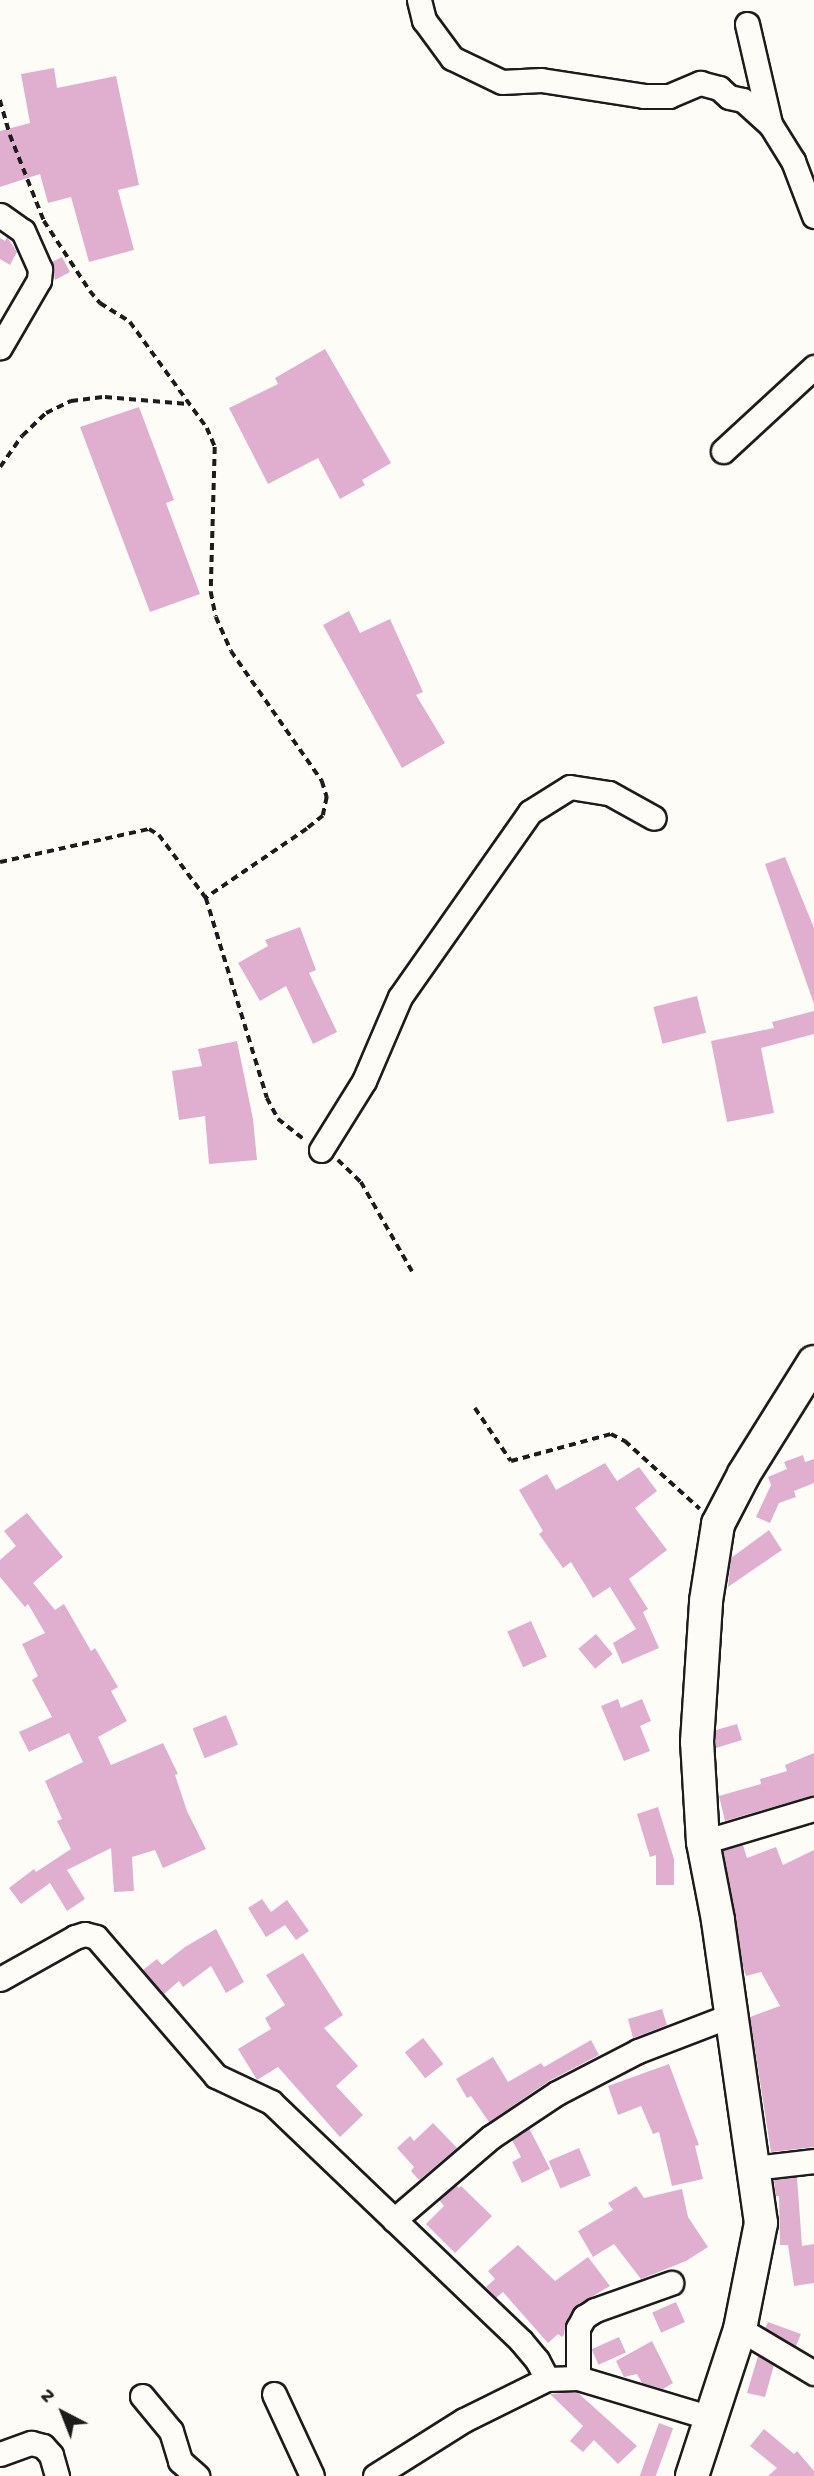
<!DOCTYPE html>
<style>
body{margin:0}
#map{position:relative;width:814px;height:2476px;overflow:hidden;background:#fdfcf7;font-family:"Gochi Hand",sans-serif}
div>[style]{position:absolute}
.building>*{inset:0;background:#e0afcf;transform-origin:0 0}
.path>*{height:3.5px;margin-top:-1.75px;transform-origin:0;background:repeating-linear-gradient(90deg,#1c1c1c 0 7px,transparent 0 12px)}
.roads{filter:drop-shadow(2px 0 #1c1c1c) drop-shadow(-2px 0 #1c1c1c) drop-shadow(0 2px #1c1c1c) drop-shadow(0 -2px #1c1c1c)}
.street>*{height:23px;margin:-11.5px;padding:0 11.5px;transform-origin:11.5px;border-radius:11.5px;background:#fdfcf7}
.secondary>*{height:32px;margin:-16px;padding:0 16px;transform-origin:16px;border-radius:16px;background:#fdfcf7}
span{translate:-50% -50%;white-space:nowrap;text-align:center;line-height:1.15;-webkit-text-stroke:5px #fdfcf7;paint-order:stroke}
.north{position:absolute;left:28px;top:2378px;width:70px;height:70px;-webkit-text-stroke:5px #fdfcf7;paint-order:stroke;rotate:318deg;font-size:19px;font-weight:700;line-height:28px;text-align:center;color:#1c1c1c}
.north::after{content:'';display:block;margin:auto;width:24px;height:32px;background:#1c1c1c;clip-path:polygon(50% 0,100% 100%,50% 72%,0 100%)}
</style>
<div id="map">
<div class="building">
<i style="clip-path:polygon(54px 68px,57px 88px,116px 76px,139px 185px,118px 190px,134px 250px,89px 262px,71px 197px,48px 203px,40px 174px,0 187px,0 131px,30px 123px,21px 74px)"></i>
<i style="clip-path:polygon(7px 237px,17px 252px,10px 265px,0 259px,0 238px,5px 241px)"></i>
<i style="clip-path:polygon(62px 257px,70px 272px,55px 280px,52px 262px)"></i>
<i style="clip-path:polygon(325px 349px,391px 463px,362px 480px,365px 485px,340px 499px,318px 458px,268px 484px,229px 408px,278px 384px,275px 378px)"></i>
<i style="clip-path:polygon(139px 407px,174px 500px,166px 503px,200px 594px,150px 612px,80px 427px)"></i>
<i style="clip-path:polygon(349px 611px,360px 633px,390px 619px,423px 692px,416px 695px,445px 743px,402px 768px,323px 625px)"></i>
<i style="clip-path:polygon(785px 857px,814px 928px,814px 1004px,765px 864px)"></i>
<i style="clip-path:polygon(300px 927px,316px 970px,309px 973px,337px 1032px,313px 1044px,286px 986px,260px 1001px,238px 963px,268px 946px,265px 940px)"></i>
<i style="left:697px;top:996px;width:38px;height:45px;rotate:76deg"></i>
<i style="clip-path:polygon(814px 1011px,814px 1034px,761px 1048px,774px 1113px,727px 1122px,711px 1041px,774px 1028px,772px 1022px)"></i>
<i style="clip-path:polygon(237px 1041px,253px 1119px,257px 1160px,209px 1164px,205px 1116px,179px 1120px,172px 1071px,202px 1066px,198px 1049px)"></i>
<i style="clip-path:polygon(803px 1455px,805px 1462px,814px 1459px,814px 1483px,794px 1491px,796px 1497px,779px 1503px,770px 1523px,756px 1517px,771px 1485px,768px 1477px,787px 1469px,784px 1462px)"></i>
<i style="clip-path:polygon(605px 1463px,617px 1481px,639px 1467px,657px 1491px,635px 1508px,667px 1550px,629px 1579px,648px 1609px,643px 1612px,659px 1648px,622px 1664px,613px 1643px,636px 1629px,610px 1587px,593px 1598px,571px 1562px,563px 1568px,539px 1534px,543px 1531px,519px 1490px,547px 1474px,556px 1490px)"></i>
<i style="clip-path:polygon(27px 1513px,63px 1557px,33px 1583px,55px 1610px,64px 1604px,91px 1651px,95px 1648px,118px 1687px,111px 1691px,127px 1721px,98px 1737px,111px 1765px,163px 1743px,178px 1774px,175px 1775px,187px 1811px,206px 1849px,163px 1868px,155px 1850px,132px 1857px,134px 1891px,114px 1892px,111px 1848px,67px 1870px,85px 1899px,67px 1911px,50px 1883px,21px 1904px,9px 1888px,34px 1869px,36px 1872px,71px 1849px,57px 1821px,62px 1819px,45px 1781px,83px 1762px,69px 1733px,29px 1752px,19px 1732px,52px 1717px,32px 1680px,38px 1676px,22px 1644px,45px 1633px,28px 1604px,25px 1607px,0 1577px,0 1560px,16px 1546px,4px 1531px)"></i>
<i style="clip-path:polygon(769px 1530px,782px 1550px,728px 1587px,731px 1558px)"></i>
<i style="left:531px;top:1621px;width:39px;height:26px;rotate:66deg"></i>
<i style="left:596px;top:1634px;width:26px;height:23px;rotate:50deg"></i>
<i style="clip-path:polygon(618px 1699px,621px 1708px,642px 1699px,651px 1721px,640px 1726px,650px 1751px,624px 1761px,601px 1706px)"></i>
<i style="left:226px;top:1715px;width:32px;height:36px;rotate:68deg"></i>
<i style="clip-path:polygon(737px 1724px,742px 1740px,716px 1748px,716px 1730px)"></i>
<i style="clip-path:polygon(814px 1753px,814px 1795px,725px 1821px,719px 1796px,761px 1784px,760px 1779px,787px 1771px,785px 1765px)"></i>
<i style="clip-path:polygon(658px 1807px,674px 1859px,674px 1885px,656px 1885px,656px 1855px,650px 1857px,637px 1814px)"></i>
<i style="clip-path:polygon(743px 1845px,747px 1858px,776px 1847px,783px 1865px,814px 1850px,814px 2147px,771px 2152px,750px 2017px,780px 2006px,761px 1972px,746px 1976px,743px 1966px,723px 1851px)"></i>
<i style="clip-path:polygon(262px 1899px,271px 1912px,287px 1900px,309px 1931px,296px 1940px,285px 1925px,266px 1937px,248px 1908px)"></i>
<i style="clip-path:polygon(216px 1929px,244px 1982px,226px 1993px,211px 1966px,183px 1987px,179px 1981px,164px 1994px,143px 1970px,157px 1959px,162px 1965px,185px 1947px)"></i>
<i style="clip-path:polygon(303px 1953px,343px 2015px,324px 2028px,358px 2066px,336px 2086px,363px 2115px,340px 2137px,278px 2067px,257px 2080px,238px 2049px,271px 2029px,265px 2018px,285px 2005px,266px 1975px)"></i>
<i style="clip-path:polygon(662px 2009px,667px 2025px,633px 2038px,628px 2019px)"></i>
<i style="left:423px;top:2038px;width:33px;height:23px;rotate:52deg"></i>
<i style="clip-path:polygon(591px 2040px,599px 2055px,549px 2081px,489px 2122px,471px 2096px,467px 2098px,456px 2079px,493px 2057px,508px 2082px,541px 2063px,544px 2067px)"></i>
<i style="clip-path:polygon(669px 2064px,699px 2145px,695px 2146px,703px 2179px,672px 2186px,659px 2132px,653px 2134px,641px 2106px,618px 2115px,608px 2086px)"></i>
<i style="clip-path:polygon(433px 2123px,457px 2148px,419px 2180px,411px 2171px,414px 2167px,397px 2148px,410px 2136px,414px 2141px)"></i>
<i style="clip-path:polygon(529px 2128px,550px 2169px,522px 2183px,512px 2162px,521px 2157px,512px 2140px)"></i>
<i style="left:579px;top:2148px;width:30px;height:33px;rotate:67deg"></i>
<i style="clip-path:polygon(797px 2177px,802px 2246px,814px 2244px,814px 2283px,794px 2286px,788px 2245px,780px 2245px,779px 2196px,776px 2196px,774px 2180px)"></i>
<i style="clip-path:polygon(456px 2185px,459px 2188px,461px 2186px,492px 2216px,455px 2253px,426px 2224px,444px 2206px,439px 2200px)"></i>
<i style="clip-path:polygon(636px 2186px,644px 2198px,682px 2189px,688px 2217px,708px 2247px,686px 2261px,641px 2279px,614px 2244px,593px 2257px,578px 2231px,613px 2210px,608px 2203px)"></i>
<i style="clip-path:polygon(518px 2245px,555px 2281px,588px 2257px,610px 2286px,576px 2306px,566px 2321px,564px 2335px,562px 2337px,558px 2334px,548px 2343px,503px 2292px,496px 2298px,486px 2287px,495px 2279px,488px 2271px)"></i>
<i style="left:676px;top:2302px;width:22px;height:26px;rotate:66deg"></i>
<i style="clip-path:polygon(768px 2322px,801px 2334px,796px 2346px,765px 2328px)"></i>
<i style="left:619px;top:2337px;width:17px;height:30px;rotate:66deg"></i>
<i style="clip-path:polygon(652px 2341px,673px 2383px,663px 2389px,642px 2383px,637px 2374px,624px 2377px,616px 2361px)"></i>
<i style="clip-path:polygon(758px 2356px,774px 2365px,765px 2397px,747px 2393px)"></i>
<i style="clip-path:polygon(577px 2392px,637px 2446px,618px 2464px,594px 2440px,583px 2452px,570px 2441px,583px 2426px,550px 2394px)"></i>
<i style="left:659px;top:2423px;width:15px;height:56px;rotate:20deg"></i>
<i style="clip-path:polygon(764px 2429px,794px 2454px,797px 2451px,814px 2471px,814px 2476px,768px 2476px,777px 2468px,750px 2446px)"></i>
</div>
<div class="path">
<i style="left:0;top:100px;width:36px;rotate:74deg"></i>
<i style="left:10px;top:135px;width:92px;rotate:68.4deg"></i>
<i style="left:44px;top:221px;width:84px;rotate:56.7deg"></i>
<i style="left:90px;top:291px;width:16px;rotate:50deg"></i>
<i style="left:100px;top:303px;width:36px;rotate:32deg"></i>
<i style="left:130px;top:322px;width:131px;rotate:54deg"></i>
<i style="left:207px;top:428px;width:21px;rotate:67deg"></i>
<i style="left:215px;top:447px;width:145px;rotate:91.6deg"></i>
<i style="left:211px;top:592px;width:25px;rotate:79deg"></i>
<i style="left:216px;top:617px;width:37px;rotate:66deg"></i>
<i style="left:231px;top:651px;width:159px;rotate:55deg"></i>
<i style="left:322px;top:781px;width:17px;rotate:73deg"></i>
<i style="left:327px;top:797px;width:19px;rotate:102deg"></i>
<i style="left:323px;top:816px;width:21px;rotate:141deg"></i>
<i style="left:307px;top:829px;width:122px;rotate:145.7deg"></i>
<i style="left:206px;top:898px;width:209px;rotate:73deg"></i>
<i style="left:267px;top:1098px;width:24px;rotate:62deg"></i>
<i style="left:278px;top:1119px;width:34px;rotate:38deg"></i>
<i style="left:0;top:467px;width:38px;rotate:-55deg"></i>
<i style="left:22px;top:436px;width:33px;rotate:-44deg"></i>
<i style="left:46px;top:413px;width:28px;rotate:-26deg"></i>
<i style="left:71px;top:401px;width:34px;rotate:-7deg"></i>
<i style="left:105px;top:397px;width:83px;rotate:4.8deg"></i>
<i style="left:0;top:862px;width:153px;rotate:-12.5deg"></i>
<i style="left:149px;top:829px;width:12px;rotate:31deg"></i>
<i style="left:159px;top:835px;width:79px;rotate:53.3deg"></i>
<i style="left:338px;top:1160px;width:32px;rotate:44deg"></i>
<i style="left:361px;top:1182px;width:103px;rotate:60.2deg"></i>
<i style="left:475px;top:1408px;width:64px;rotate:55.8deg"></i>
<i style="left:511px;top:1461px;width:104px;rotate:-15.1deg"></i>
<i style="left:611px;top:1434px;width:16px;rotate:27deg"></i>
<i style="left:625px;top:1441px;width:101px;rotate:42.2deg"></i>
</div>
<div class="roads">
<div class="street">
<i style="left:419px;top:0;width:21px;rotate:76deg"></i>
<i style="left:424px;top:20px;width:47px;rotate:53.6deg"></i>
<i style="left:452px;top:58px;width:55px;rotate:25.6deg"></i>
<i style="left:502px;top:82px;width:39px;rotate:-3deg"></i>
<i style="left:541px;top:80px;width:104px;rotate:8.8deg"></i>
<i style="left:644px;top:96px;width:25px"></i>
<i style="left:669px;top:96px;width:34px;rotate:-23deg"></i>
<i style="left:700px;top:83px;width:20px;rotate:15deg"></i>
<i style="left:719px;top:88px;width:13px;rotate:42deg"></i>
<i style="left:729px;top:97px;width:14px;rotate:12deg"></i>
<i style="left:743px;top:100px;width:36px;rotate:42deg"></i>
<i style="left:747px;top:24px;width:103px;rotate:77deg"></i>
<i style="left:770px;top:124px;width:44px;rotate:58.1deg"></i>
<i style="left:793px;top:161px;width:59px;rotate:69.1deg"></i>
<i style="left:0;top:215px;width:28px;rotate:35deg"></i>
<i style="left:23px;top:231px;width:42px;rotate:65.9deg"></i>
<i style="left:40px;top:269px;width:11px;rotate:95deg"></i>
<i style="left:39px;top:280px;width:78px;rotate:120.2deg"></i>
<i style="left:723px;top:451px;width:124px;rotate:-42.7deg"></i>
<i style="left:321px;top:1150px;width:81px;rotate:-58.1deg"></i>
<i style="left:364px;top:1081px;width:91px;rotate:-66.8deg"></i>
<i style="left:400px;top:997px;width:226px;rotate:-54.9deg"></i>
<i style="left:530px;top:812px;width:47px;rotate:-32deg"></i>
<i style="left:570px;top:787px;width:39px;rotate:9deg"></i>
<i style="left:609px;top:793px;width:51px;rotate:29.1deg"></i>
<i style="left:703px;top:1842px;width:116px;rotate:-16.6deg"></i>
<i style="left:0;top:1979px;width:86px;rotate:-29.2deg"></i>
<i style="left:75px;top:1937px;width:10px;rotate:-17deg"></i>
<i style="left:85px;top:1934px;width:11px;rotate:15deg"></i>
<i style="left:96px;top:1937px;width:184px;rotate:49.2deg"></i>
<i style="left:216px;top:2076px;width:61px;rotate:25.3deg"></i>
<i style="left:271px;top:2102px;width:346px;rotate:43.7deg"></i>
<i style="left:521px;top:2341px;width:25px;rotate:50deg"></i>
<i style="left:537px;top:2360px;width:21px;rotate:62deg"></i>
<i style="left:753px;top:2168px;width:61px;rotate:-6.5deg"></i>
<i style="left:394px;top:2220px;width:128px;rotate:-40.6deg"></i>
<i style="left:491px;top:2137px;width:79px;rotate:-33.7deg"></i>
<i style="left:557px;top:2093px;width:91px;rotate:-27.4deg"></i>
<i style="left:638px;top:2051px;width:97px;rotate:-21deg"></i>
<i style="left:740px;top:2329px;width:86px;rotate:30.7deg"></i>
<i style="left:578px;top:2378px;width:50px;rotate:-90deg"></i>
<i style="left:578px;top:2328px;width:13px;rotate:-61deg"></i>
<i style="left:584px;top:2317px;width:13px;rotate:-32deg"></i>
<i style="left:595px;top:2310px;width:81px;rotate:-19.6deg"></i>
<i style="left:274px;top:2394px;width:90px;rotate:65.1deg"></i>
<i style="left:142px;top:2396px;width:45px;rotate:50.4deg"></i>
<i style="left:171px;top:2431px;width:31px;rotate:73deg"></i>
<i style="left:180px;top:2461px;width:23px;rotate:41deg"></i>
<i style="left:0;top:2454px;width:33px;rotate:-20deg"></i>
<i style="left:31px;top:2443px;width:12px;rotate:14deg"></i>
<i style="left:43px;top:2446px;width:12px;rotate:48deg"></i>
<i style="left:51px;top:2455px;width:22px;rotate:74deg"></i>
<i style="left:375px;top:2476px;width:105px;rotate:-32.2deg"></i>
<i style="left:464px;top:2420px;width:93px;rotate:-26.3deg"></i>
<i style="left:547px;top:2379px;width:31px;rotate:-2deg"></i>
<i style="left:578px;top:2378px;width:139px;rotate:16.7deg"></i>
</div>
<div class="secondary">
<i style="left:692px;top:2476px;width:155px;rotate:-71.9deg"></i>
<i style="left:740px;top:2329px;width:108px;rotate:-78.8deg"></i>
<i style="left:761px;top:2223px;width:306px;rotate:-98.1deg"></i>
<i style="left:718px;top:1920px;width:79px;rotate:-100.9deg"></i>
<i style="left:703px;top:1842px;width:100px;rotate:-93.4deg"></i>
<i style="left:697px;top:1742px;width:141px;rotate:-86.3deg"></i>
<i style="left:706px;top:1601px;width:78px;rotate:-81.1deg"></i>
<i style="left:718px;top:1524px;width:56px;rotate:-62.5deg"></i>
<i style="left:744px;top:1474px;width:132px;rotate:-58deg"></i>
</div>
</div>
<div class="north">N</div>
</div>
